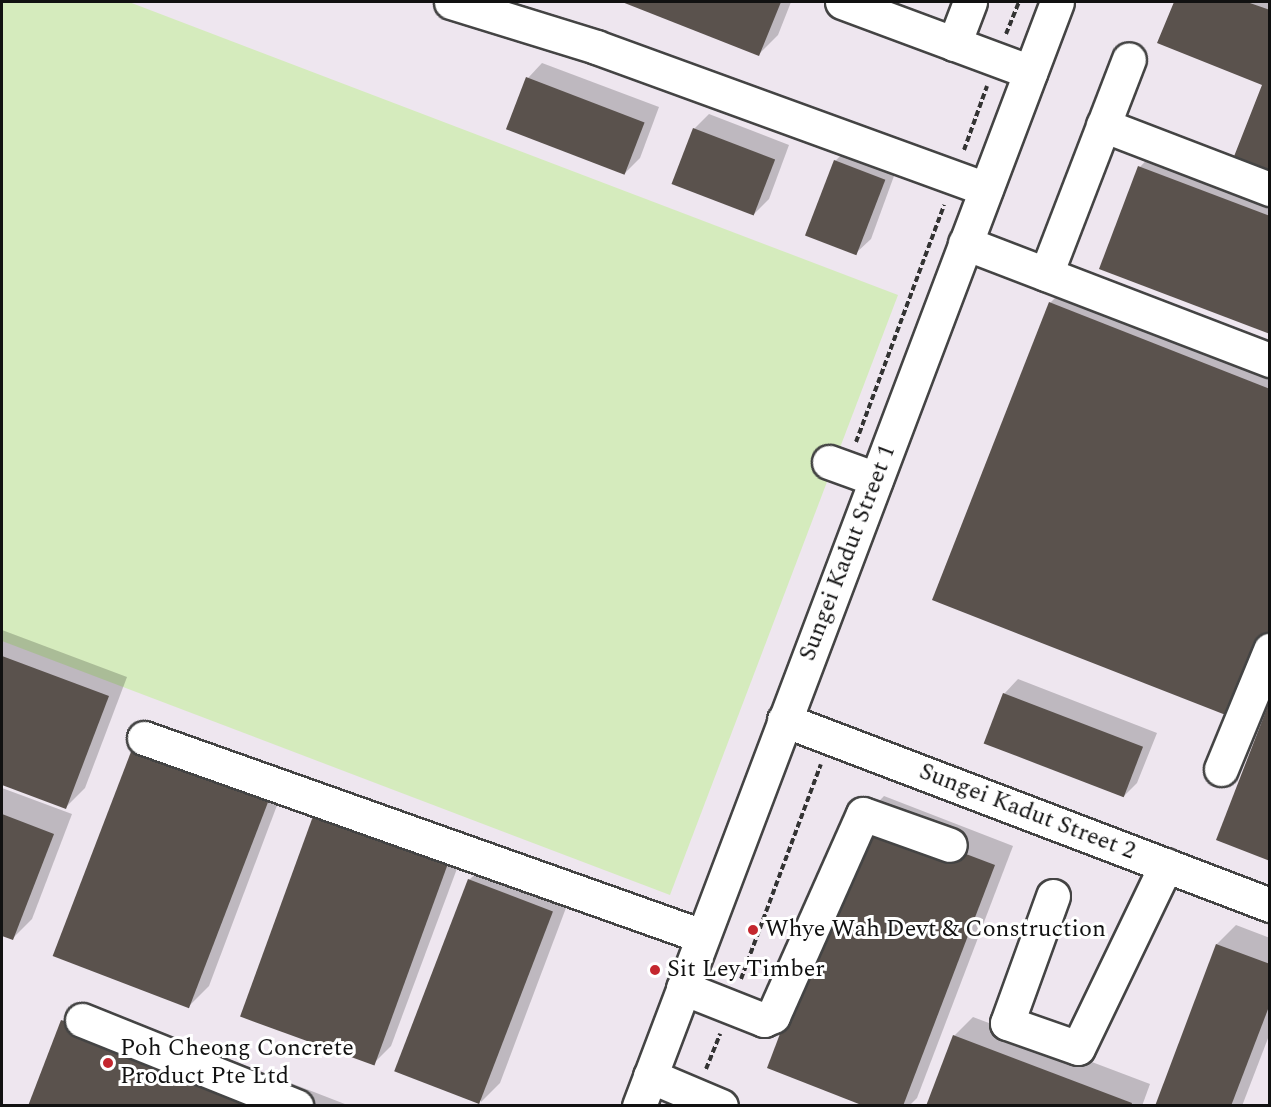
<!DOCTYPE html>
<style>
body{margin:0}
#map{position:relative;width:1271px;height:1107px;overflow:hidden;background:#fffdf5;font-family:Spectral,serif}
div>[style]{position:absolute}
.industrial>*{inset:0;background:#eee6ef}
.green>*{inset:0;background:#d5ebbd}
.shadow>*{inset:0;background:#0003}
.building>*{inset:0;background:#5a524d;transform-origin:0 0}
.path>*{height:4px;margin-top:-2px;transform-origin:0;background:repeating-linear-gradient(90deg,#333 0 6px,transparent 0 9px)}
.roads{filter:drop-shadow(2px 0 #444) drop-shadow(-2px 0 #444) drop-shadow(0 2px #444) drop-shadow(0 -2px #444)}
.minor>*{height:33px;margin:-16.5px;padding:0 16.5px;transform-origin:16.5px;border-radius:16.5px;background:#fff}
.dots>*{width:16px;height:16px;translate:-50% -50%;box-sizing:border-box;border:3px solid #fff;border-radius:50%}
span{translate:-50% -50%;white-space:nowrap;text-align:center;line-height:1.15;-webkit-text-stroke:6px #fff;paint-order:stroke}
.street-label{font-size:24px;color:#111}
.poi-label{font-size:24px;color:#111}
.left{translate:0 -50%;text-align:left}
.frame{position:absolute;inset:0;border:3px solid #111;pointer-events:none}
</style>
<div id="map">
<div class="industrial">
<i style="clip-path:polygon(117px 2px,1269px 2px,1269px 1105px,2px 1105px,2px 306px)"></i>
</div>
<div class="green">
<i style="clip-path:polygon(2px 2px,129px 2px,898px 295px,670px 895px,2px 641px)"></i>
</div>
<div class="shadow">
<i style="clip-path:polygon(626px 2px,791px 2px,778px 35px,759px 54px)"></i>
<i style="clip-path:polygon(1175px 2px,1270px 2px,1270px 172px,1264px 84px,1159px 43px)"></i>
<i style="clip-path:polygon(542px 63px,659px 107px,640px 158px,625px 173px,528px 78px)"></i>
<i style="clip-path:polygon(709px 114px,789px 145px,769px 199px,754px 214px,694px 129px)"></i>
<i style="clip-path:polygon(850px 147px,898px 165px,871px 239px,856px 253px,835px 161px)"></i>
<i style="clip-path:polygon(1154px 152px,1270px 196px,1270px 332px,1140px 167px)"></i>
<i style="clip-path:polygon(1069px 284px,1270px 363px,1270px 661px,1050px 303px)"></i>
<i style="clip-path:polygon(2px 630px,127px 677px,85px 788px,66px 807px,2px 783px)"></i>
<i style="clip-path:polygon(1018px 679px,1157px 733px,1137px 783px,1123px 797px,1004px 694px)"></i>
<i style="clip-path:polygon(155px 726px,288px 776px,209px 986px,190px 1005px)"></i>
<i style="clip-path:polygon(2px 788px,72px 814px,32px 919px,13px 938px,2px 934px)"></i>
<i style="clip-path:polygon(336px 789px,468px 839px,391px 1046px,372px 1065px)"></i>
<i style="clip-path:polygon(884px 796px,1013px 846px,917px 1098px,909px 1106px,868px 1106px,865px 816px)"></i>
<i style="clip-path:polygon(489px 861px,572px 892px,500px 1083px,481px 1102px,469px 880px)"></i>
<i style="clip-path:polygon(1236px 925px,1270px 938px,1270px 1033px,1242px 1106px,1157px 1106px,1217px 944px)"></i>
<i style="clip-path:polygon(82px 1002px,350px 1106px,30px 1106px,62px 1021px)"></i>
<i style="clip-path:polygon(973px 1017px,1150px 1084px,1142px 1106px,928px 1106px,954px 1036px)"></i>
</div>
<div class="building">
<i style="clip-path:polygon(622px 2px,781px 2px,759px 56px)"></i>
<i style="clip-path:polygon(1174px 2px,1247px 2px,1270px 10px,1270px 174px,1233px 159px,1262px 85px,1157px 43px)"></i>
<i style="left:526px;top:77px;width:127px;height:56px;rotate:21deg"></i>
<i style="left:693px;top:128px;width:88px;height:60px;rotate:21deg"></i>
<i style="left:834px;top:160px;width:55px;height:81px;rotate:21deg"></i>
<i style="clip-path:polygon(1138px 166px,1270px 216px,1270px 334px,1099px 269px)"></i>
<i style="clip-path:polygon(1049px 302px,1270px 389px,1270px 634px,1236px 719px,932px 600px)"></i>
<i style="clip-path:polygon(2px 656px,109px 696px,66px 809px,2px 785px)"></i>
<i style="left:1003px;top:693px;width:150px;height:54px;rotate:21deg"></i>
<i style="clip-path:polygon(1269px 703px,1270px 703px,1270px 861px,1216px 840px)"></i>
<i style="left:134px;top:744px;width:146px;height:227px;rotate:21deg"></i>
<i style="left:316px;top:808px;width:143px;height:222px;rotate:20deg"></i>
<i style="clip-path:polygon(2px 814px,54px 834px,13px 940px,2px 936px)"></i>
<i style="clip-path:polygon(863px 815px,995px 865px,903px 1106px,864px 1106px,767px 1068px)"></i>
<i style="left:468px;top:879px;width:91px;height:206px;rotate:21deg"></i>
<i style="clip-path:polygon(1216px 944px,1270px 964px,1270px 1004px,1231px 1106px,1155px 1106px)"></i>
<i style="clip-path:polygon(61px 1020px,282px 1106px,28px 1106px)"></i>
<i style="clip-path:polygon(953px 1035px,1132px 1103px,1131px 1106px,926px 1106px)"></i>
</div>
<div class="path">
<i style="left:1006px;top:34px;width:35px;rotate:-68deg"></i>
<i style="left:964px;top:150px;width:68px;rotate:-70.2deg"></i>
<i style="left:856px;top:442px;width:253px;rotate:-69.6deg"></i>
<i style="left:741px;top:979px;width:229px;rotate:-69.6deg"></i>
<i style="left:706px;top:1069px;width:38px;rotate:-68deg"></i>
</div>
<div class="roads">
<div class="minor">
<i style="left:451px;top:2px;width:152px;rotate:17.2deg"></i>
<i style="left:596px;top:47px;width:415px;rotate:20deg"></i>
<i style="left:842px;top:2px;width:201px;rotate:20.4deg"></i>
<i style="left:954px;top:44px;width:45px;rotate:-69.1deg"></i>
<i style="left:1103px;top:125px;width:179px;rotate:21deg"></i>
<i style="left:965px;top:243px;width:327px;rotate:21deg"></i>
<i style="left:1046px;top:274px;width:230px;rotate:-68.9deg"></i>
<i style="left:829px;top:462px;width:50px;rotate:19.9deg"></i>
<i style="left:784px;top:720px;width:520px;rotate:20.84deg"></i>
<i style="left:144px;top:738px;width:592px;rotate:19.54deg"></i>
<i style="left:1221px;top:769px;width:129px;rotate:-67.6deg"></i>
<i style="left:1053px;top:896px;width:135px;rotate:109.9deg"></i>
<i style="left:1007px;top:1023px;width:75px;rotate:19.4deg"></i>
<i style="left:1078px;top:1048px;width:203px;rotate:-64.3deg"></i>
<i style="left:683px;top:988px;width:87px;rotate:21.6deg"></i>
<i style="left:764px;top:1020px;width:10px;rotate:-24deg"></i>
<i style="left:773px;top:1016px;width:221px;rotate:-66deg"></i>
<i style="left:863px;top:814px;width:92px;rotate:19.6deg"></i>
<i style="left:82px;top:1020px;width:231px;rotate:21.9deg"></i>
<i style="left:650px;top:1076px;width:77px;rotate:22.9deg"></i>
<i style="left:639px;top:1106px;width:1180px;rotate:-69.26deg"></i>
</div>
</div>
<div class="dots">
<i style="left:753px;top:930px;background:#c4262e"></i>
<i style="left:655px;top:970px;background:#c4262e"></i>
<i style="left:108px;top:1063px;background:#c4262e"></i>
</div>
<div class="street-label">
<span style="left:848px;top:553px;rotate:-69deg">Sungei Kadut Street 1</span>
<span style="left:1027px;top:812px;rotate:21deg">Sungei Kadut Street 2</span>
</div>
<div class="poi-label">
<span class="left" style="left:765px;top:930px">Whye Wah Devt &amp; Construction</span>
<span class="left" style="left:667px;top:970px">Sit Ley Timber</span>
<span class="left" style="left:120px;top:1063px">Poh Cheong Concrete<br>Product Pte Ltd</span>
</div>
<div class="frame"></div>
</div>
